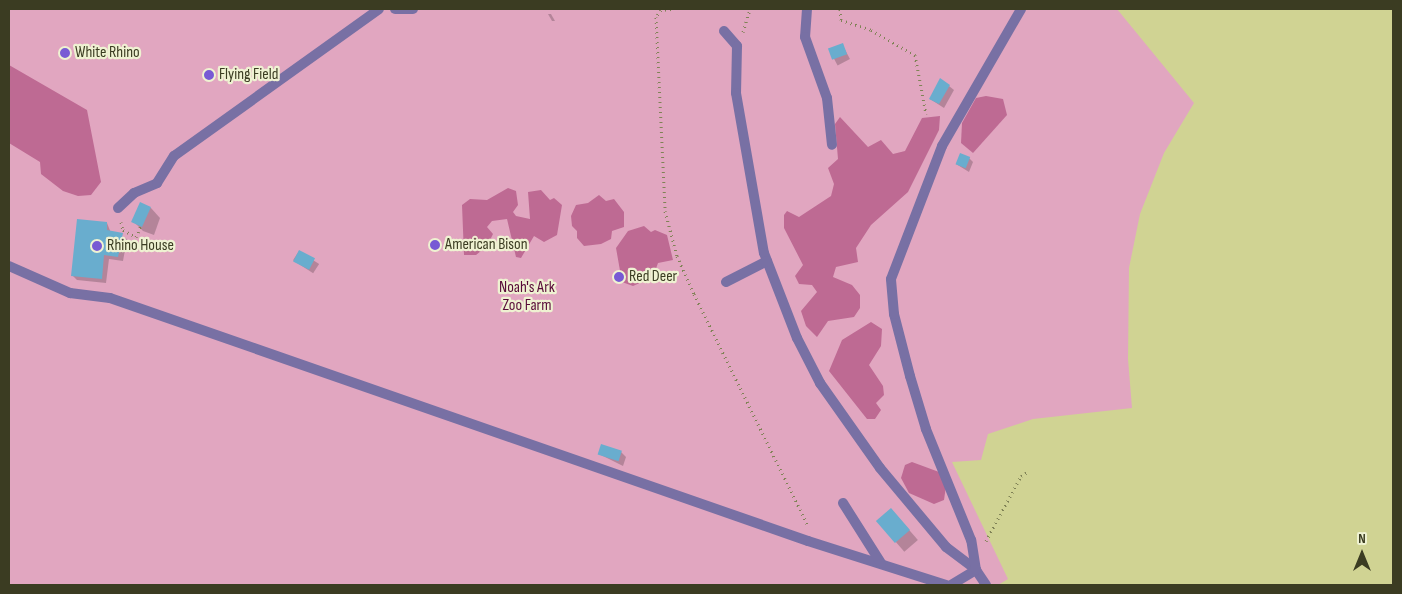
<!DOCTYPE html>
<style>
body{margin:0}
#map{position:relative;width:1402px;height:594px;overflow:hidden;background:#d0d393;font-family:"Sofia Sans Condensed",sans-serif}
div>[style]{position:absolute}
.green>*{inset:0;background:#e1a6c0}
.forest>*{inset:0;background:#be6a93}
.shadow>*{inset:0;background:#0003;transform-origin:0 0}
.building>*{inset:0;background:#69adce;transform-origin:0 0}
.path>*{height:3px;margin-top:-1.5px;transform-origin:0;background:repeating-linear-gradient(90deg,#808256 0 1px,transparent 0 5px)}
.lane>*{height:10px;margin:-5px;padding:0 5px;transform-origin:5px;border-radius:5px;background:#7870a4}
.dots>*{width:14px;height:14px;translate:-50% -50%;box-sizing:border-box;border:2px solid #eff2d2;border-radius:50%}
span{translate:-50% -50%;white-space:nowrap;text-align:center;line-height:1.15;-webkit-text-stroke:4.5px #eff2d2;paint-order:stroke}
.poi-label{font-size:16px;color:#3b3c22}
.left{translate:0 -50%;text-align:left}
.park-label{font-size:16px;color:#580a38}
.frame{position:absolute;inset:0;border:10px solid #3b3c22;pointer-events:none}
.north{position:absolute;left:1337px;top:529px;width:50px;height:50px;-webkit-text-stroke:4px #eff2d2;paint-order:stroke;rotate:0deg;font-size:14px;font-weight:700;line-height:20px;text-align:center;color:#3b3c22}
.north::after{content:'';display:block;margin:auto;width:18px;height:22px;background:#3b3c22;clip-path:polygon(50% 0,100% 100%,50% 72%,0 100%)}
</style>
<div id="map">
<div class="green">
<i style="clip-path:polygon(9px 9px,1117px 9px,1194px 103px,1164px 153px,1140px 214px,1129px 268px,1128px 359px,1132px 408px,1033px 419px,988px 434px,981px 460px,952px 462px,1008px 579px,998px 585px,9px 585px)"></i>
</div>
<div class="forest">
<i style="clip-path:polygon(9px 65px,87px 110px,101px 182px,91px 195px,78px 196px,63px 191px,41px 174px,40px 162px,9px 143px)"></i>
<i style="clip-path:polygon(986px 96px,1003px 99px,1007px 115px,973px 153px,961px 143px,962px 123px,976px 98px)"></i>
<i style="clip-path:polygon(940px 116px,939px 130px,908px 192px,871px 225px,856px 248px,858px 262px,836px 267px,833px 277px,852px 285px,860px 295px,860px 308px,854px 317px,828px 321px,817px 337px,806px 326px,801px 311px,817px 292px,812px 285px,799px 284px,795px 276px,803px 265px,784px 228px,784px 215px,787px 211px,799px 217px,831px 196px,834px 184px,828px 168px,838px 159px,835px 124px,840px 117px,868px 147px,881px 140px,893px 154px,905px 151px,922px 118px)"></i>
<i style="clip-path:polygon(508px 188px,516px 191px,518px 205px,513px 212px,516px 216px,530px 219px,528px 192px,541px 190px,550px 200px,554px 198px,562px 205px,557px 235px,544px 242px,534px 236px,521px 258px,516px 257px,507px 219px,492px 221px,487px 227px,493px 234px,487px 246px,476px 255px,464px 255px,462px 205px,470px 199px,487px 200px)"></i>
<i style="clip-path:polygon(599px 195px,606px 201px,614px 199px,624px 212px,624px 227px,612px 231px,611px 239px,601px 244px,584px 246px,577px 238px,577px 231px,572px 226px,571px 216px,576px 205px,588px 203px)"></i>
<i style="clip-path:polygon(644px 226px,651px 232px,655px 230px,667px 235px,673px 260px,658px 263px,653px 277px,633px 286px,622px 282px,616px 248px,628px 231px)"></i>
<i style="clip-path:polygon(871px 322px,882px 329px,881px 346px,869px 365px,883px 386px,884px 395px,876px 403px,881px 410px,875px 419px,867px 419px,829px 371px,842px 340px)"></i>
<i style="clip-path:polygon(912px 462px,939px 472px,946px 486px,944px 500px,934px 504px,909px 493px,901px 478px,905px 465px)"></i>
</div>
<div class="shadow">
<i style="clip-path:polygon(548px 14px,551px 14px,555px 21px,552px 21px)"></i>
<i style="left:842px;top:44px;width:17px;height:14px;rotate:62deg"></i>
<i style="clip-path:polygon(949px 86px,954px 90px,944px 108px,930px 99px)"></i>
<i style="clip-path:polygon(969px 158px,973px 162px,969px 172px,956px 164px)"></i>
<i style="clip-path:polygon(140px 204px,151px 208px,160px 218px,154px 235px,143px 231px,134px 222px)"></i>
<i style="clip-path:polygon(107px 223px,111px 233px,127px 239px,123px 261px,109px 259px,106px 283px,77px 280px,72px 275px)"></i>
<i style="left:299px;top:251px;width:24px;height:11px;rotate:33deg"></i>
<i style="clip-path:polygon(621px 452px,626px 457px,623px 466px,599px 454px)"></i>
<i style="left:891px;top:509px;width:41px;height:18px;rotate:49deg"></i>
</div>
<div class="building">
<i style="left:843px;top:43px;width:12px;height:16px;rotate:70deg"></i>
<i style="clip-path:polygon(940px 78px,950px 85px,939px 104px,929px 99px)"></i>
<i style="left:960px;top:153px;width:11px;height:12px;rotate:22deg"></i>
<i style="left:140px;top:202px;width:12px;height:22px;rotate:24deg"></i>
<i style="clip-path:polygon(77px 219px,107px 222px,107px 230px,123px 233px,118px 257px,104px 255px,102px 279px,71px 276px)"></i>
<i style="left:299px;top:250px;width:18px;height:13px;rotate:27deg"></i>
<i style="left:601px;top:444px;width:22px;height:11px;rotate:18deg"></i>
<i style="left:891px;top:508px;width:29px;height:20px;rotate:49deg"></i>
</div>
<div class="path">
<i style="left:671px;top:9px;width:10px;rotate:174deg"></i>
<i style="left:661px;top:10px;width:9px;rotate:126deg"></i>
<i style="left:656px;top:17px;width:194px;rotate:87.3deg"></i>
<i style="left:665px;top:211px;width:47px;rotate:75.1deg"></i>
<i style="left:677px;top:256px;width:42px;rotate:65.9deg"></i>
<i style="left:694px;top:294px;width:258px;rotate:63.8deg"></i>
<i style="left:840px;top:9px;width:11px;rotate:85deg"></i>
<i style="left:841px;top:20px;width:32px;rotate:18deg"></i>
<i style="left:871px;top:30px;width:51px;rotate:29.6deg"></i>
<i style="left:915px;top:55px;width:60px;rotate:79.4deg"></i>
<i style="left:743px;top:32px;width:24px;rotate:-73deg"></i>
<i style="left:121px;top:222px;width:8px;rotate:76deg"></i>
<i style="left:123px;top:230px;width:15px;rotate:28deg"></i>
<i style="left:136px;top:237px;width:13px;rotate:-67deg"></i>
<i style="left:986px;top:541px;width:74px;rotate:-61.7deg"></i>
<i style="left:1021px;top:476px;width:9px;rotate:-32deg"></i>
</div>
<div class="lane">
<i style="left:395px;top:9px;width:18px"></i>
<i style="left:807px;top:9px;width:28px;rotate:94deg"></i>
<i style="left:805px;top:37px;width:65px;rotate:70.2deg"></i>
<i style="left:827px;top:98px;width:47px;rotate:83.9deg"></i>
<i style="left:724px;top:31px;width:20px;rotate:49deg"></i>
<i style="left:737px;top:46px;width:47px;rotate:91.2deg"></i>
<i style="left:736px;top:93px;width:162px;rotate:80.1deg"></i>
<i style="left:764px;top:253px;width:91px;rotate:68.8deg"></i>
<i style="left:797px;top:338px;width:51px;rotate:62.9deg"></i>
<i style="left:820px;top:383px;width:104px;rotate:54.8deg"></i>
<i style="left:880px;top:468px;width:103px;rotate:50.1deg"></i>
<i style="left:946px;top:547px;width:38px;rotate:37deg"></i>
<i style="left:976px;top:570px;width:18px;rotate:56deg"></i>
<i style="left:118px;top:208px;width:22px;rotate:-43deg"></i>
<i style="left:134px;top:193px;width:25px;rotate:-23deg"></i>
<i style="left:157px;top:183px;width:32px;rotate:-58deg"></i>
<i style="left:174px;top:156px;width:252px;rotate:-35.6deg"></i>
<i style="left:9px;top:266px;width:67px;rotate:23.9deg"></i>
<i style="left:70px;top:293px;width:40px;rotate:7.1deg"></i>
<i style="left:110px;top:298px;width:739px;rotate:19.19deg"></i>
<i style="left:808px;top:541px;width:145px;rotate:17.7deg"></i>
<i style="left:726px;top:282px;width:46px;rotate:-27.1deg"></i>
<i style="left:843px;top:503px;width:71px;rotate:57.7deg"></i>
<i style="left:951px;top:585px;width:29px;rotate:-31deg"></i>
<i style="left:976px;top:570px;width:30px;rotate:-99deg"></i>
<i style="left:971px;top:540px;width:120px;rotate:-112.1deg"></i>
<i style="left:926px;top:429px;width:55px;rotate:-106.8deg"></i>
<i style="left:910px;top:376px;width:64px;rotate:-104.5deg"></i>
<i style="left:894px;top:314px;width:35px;rotate:-95deg"></i>
<i style="left:891px;top:279px;width:142px;rotate:-69deg"></i>
<i style="left:942px;top:146px;width:158px;rotate:-60deg"></i>
</div>
<div class="dots">
<i style="left:65px;top:53px;background:#785ad4"></i>
<i style="left:209px;top:75px;background:#785ad4"></i>
<i style="left:435px;top:245px;background:#785ad4"></i>
<i style="left:97px;top:246px;background:#785ad4"></i>
<i style="left:619px;top:277px;background:#785ad4"></i>
</div>
<div class="poi-label">
<span class="left" style="left:75px;top:53px">White Rhino</span>
<span class="left" style="left:219px;top:75px">Flying Field</span>
<span class="left" style="left:445px;top:245px">American Bison</span>
<span class="left" style="left:107px;top:246px">Rhino House</span>
<span class="left" style="left:629px;top:277px">Red Deer</span>
</div>
<div class="park-label">
<span style="left:527px;top:297px">Noah's Ark<br>Zoo Farm</span>
</div>
<div class="frame"></div>
<div class="north">N</div>
</div>
